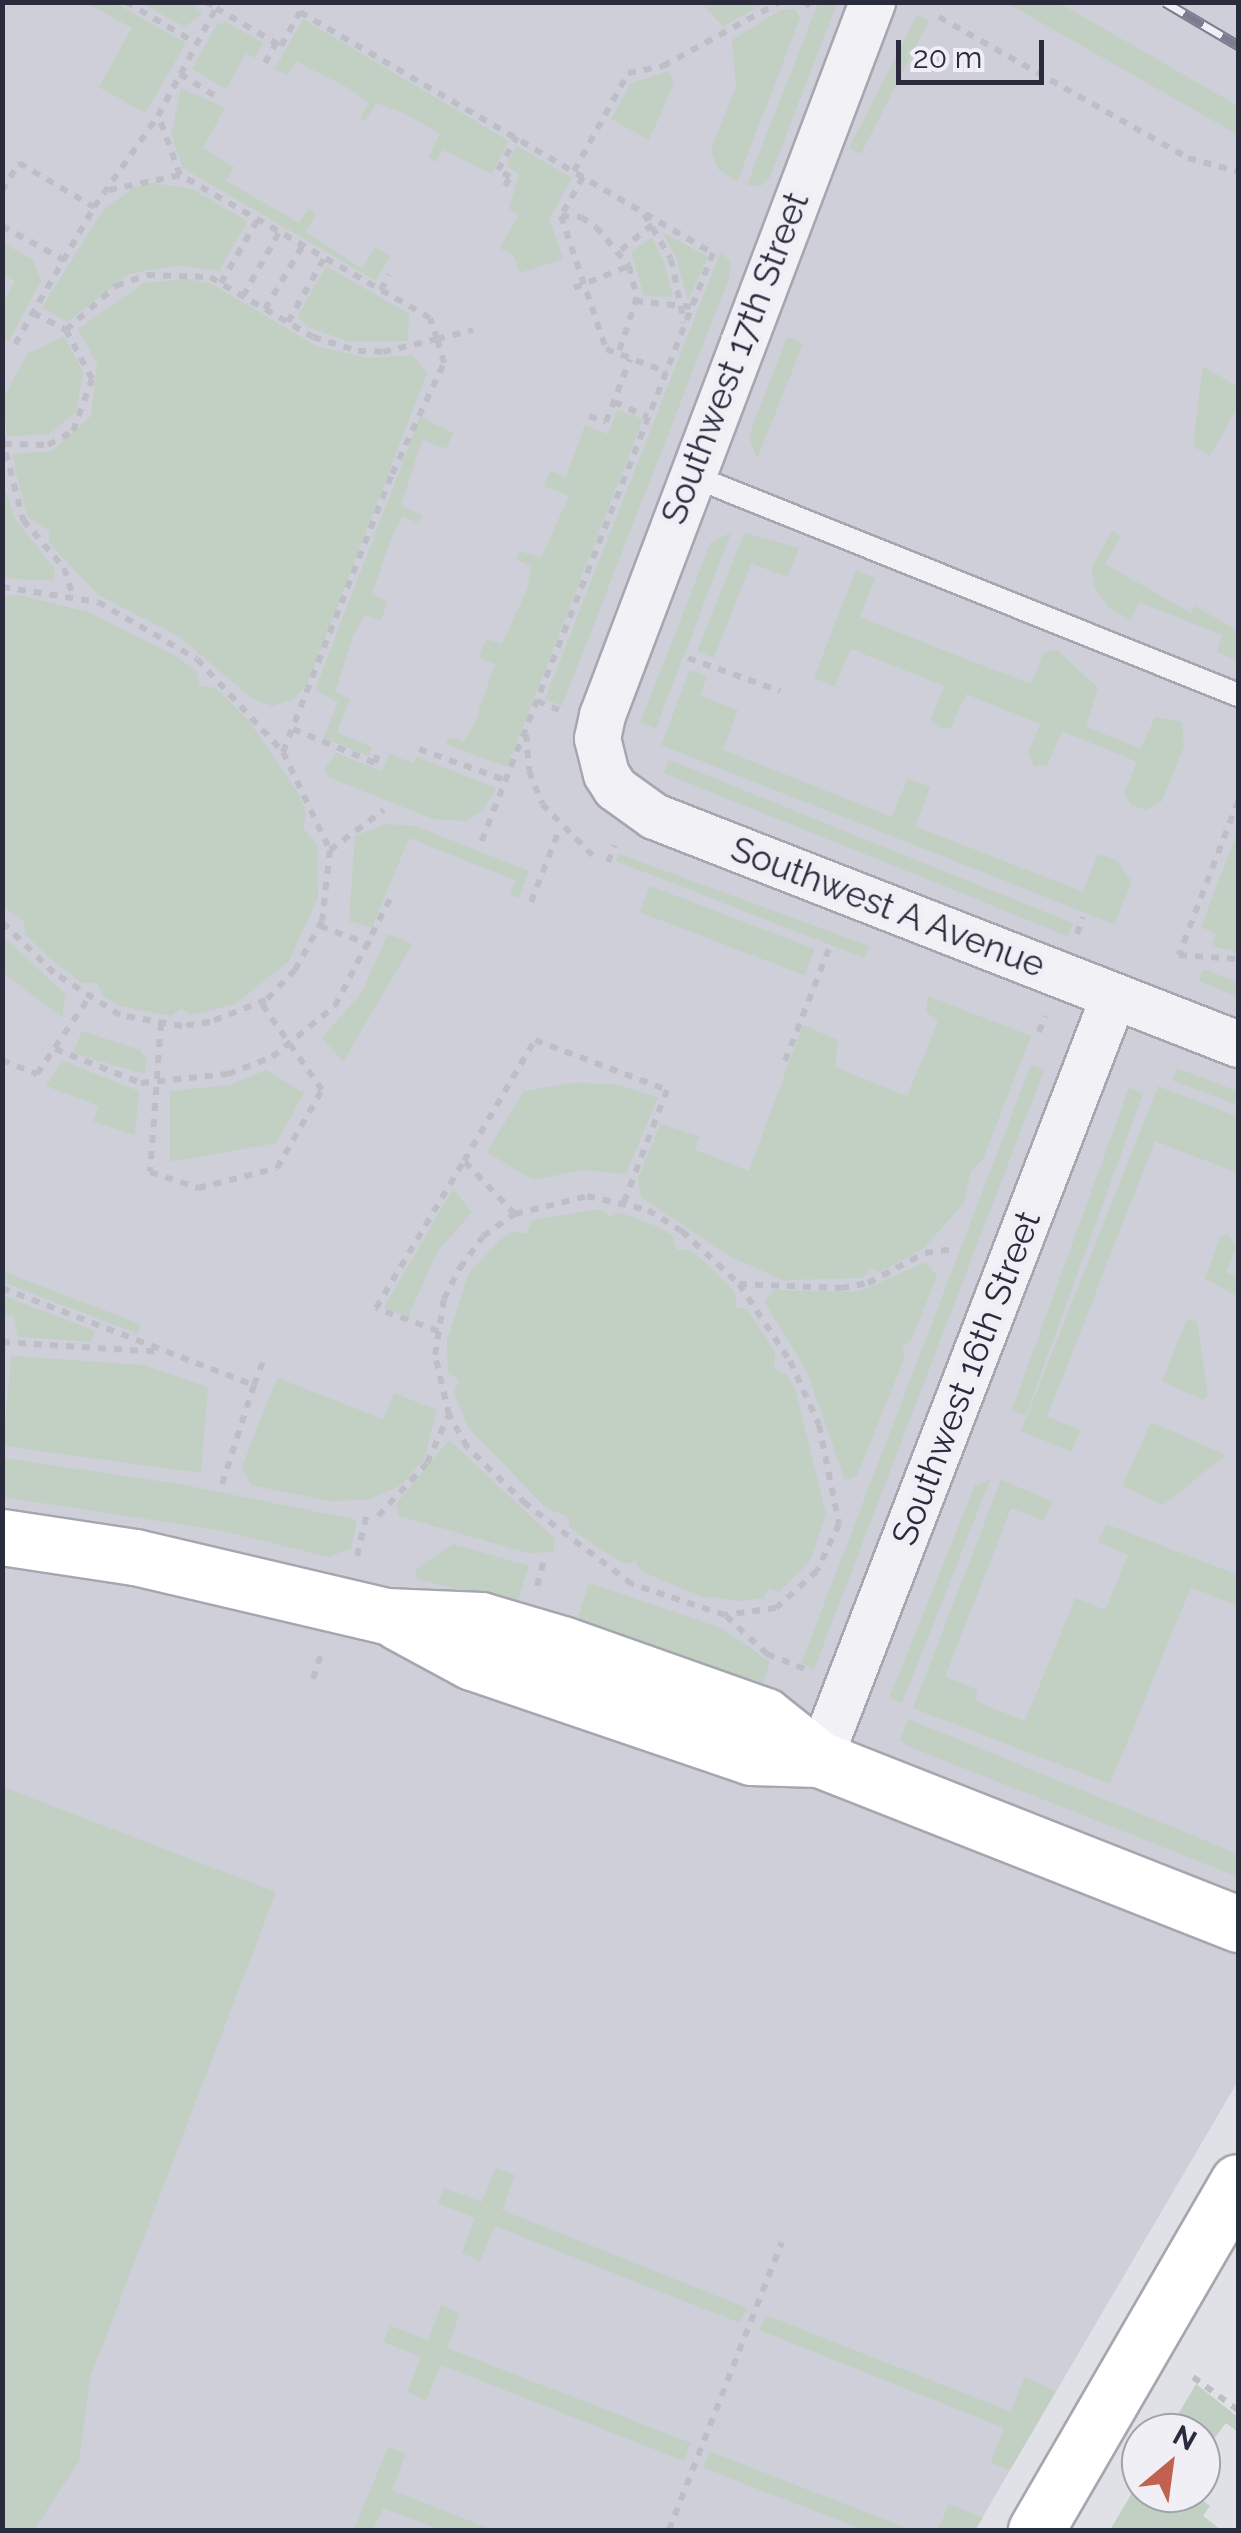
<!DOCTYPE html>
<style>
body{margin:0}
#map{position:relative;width:1241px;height:2533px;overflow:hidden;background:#e0e0e7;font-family:Raleway,sans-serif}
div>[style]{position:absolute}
.built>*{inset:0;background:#cecfd9}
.green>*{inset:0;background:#c1d0c2;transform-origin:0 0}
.path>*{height:6px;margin-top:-3px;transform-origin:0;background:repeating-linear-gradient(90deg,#bebec6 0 8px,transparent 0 16px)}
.roads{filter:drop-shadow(2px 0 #a6a6b1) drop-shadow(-2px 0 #a6a6b1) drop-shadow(0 2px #a6a6b1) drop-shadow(0 -2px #a6a6b1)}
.lane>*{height:22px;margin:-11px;padding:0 11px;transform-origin:11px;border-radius:11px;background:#f2f2f6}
.street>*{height:45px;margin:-22.5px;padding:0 22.5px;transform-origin:22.5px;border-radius:22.5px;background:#f2f2f6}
.secondary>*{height:55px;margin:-27.5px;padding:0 27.5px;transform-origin:27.5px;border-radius:27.5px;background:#fff}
.rail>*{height:11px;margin-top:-5.5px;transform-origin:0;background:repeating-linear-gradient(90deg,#efeff5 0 22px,#7a7c8f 0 44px);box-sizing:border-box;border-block:2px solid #7a7c8f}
span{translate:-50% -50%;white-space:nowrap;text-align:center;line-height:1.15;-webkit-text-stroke:10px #efeff5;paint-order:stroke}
.street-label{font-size:35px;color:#2a2b3d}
.frame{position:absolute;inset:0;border:5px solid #2a2b3d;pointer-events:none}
.north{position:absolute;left:1121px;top:2413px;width:100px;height:100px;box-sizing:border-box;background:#efeff5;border:2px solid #a0a1ab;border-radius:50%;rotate:29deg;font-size:28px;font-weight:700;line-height:40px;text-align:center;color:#2a2b3d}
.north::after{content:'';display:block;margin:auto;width:35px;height:45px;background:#c1614f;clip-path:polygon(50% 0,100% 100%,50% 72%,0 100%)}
.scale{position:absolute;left:896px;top:40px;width:148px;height:45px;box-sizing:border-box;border:5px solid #2a2b3d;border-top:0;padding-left:12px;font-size:30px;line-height:35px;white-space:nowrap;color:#2a2b3d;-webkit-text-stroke:8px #efeff5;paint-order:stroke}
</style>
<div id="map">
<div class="built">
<i style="clip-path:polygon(3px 3px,1238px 3px,1238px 2081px,975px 2530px,3px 2530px)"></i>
</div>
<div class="green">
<i style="clip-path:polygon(86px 3px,115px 3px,186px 43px,145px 113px,99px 87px,132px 28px)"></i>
<i style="clip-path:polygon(142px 3px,193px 3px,202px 14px,185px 27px)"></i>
<i style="clip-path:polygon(701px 3px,701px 2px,766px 3px,723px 26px)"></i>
<i style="clip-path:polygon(818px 3px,837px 3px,770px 177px,761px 186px,747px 185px)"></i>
<i style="clip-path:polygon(1007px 3px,1059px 3px,1238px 106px,1238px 135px)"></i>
<i style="clip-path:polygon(795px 9px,800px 18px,737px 182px,717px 168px,711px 150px,736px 87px,732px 40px,781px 10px)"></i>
<i style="left:917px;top:15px;width:13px;height:149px;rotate:27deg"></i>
<i style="clip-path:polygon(303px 19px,509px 141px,491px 174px,443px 150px,436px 162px,428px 157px,440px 134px,402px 112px,376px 103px,365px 121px,360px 119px,368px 103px,350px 89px,296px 61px,287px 75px,275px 69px)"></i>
<i style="clip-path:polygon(227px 22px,263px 43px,255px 58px,246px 53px,226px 89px,192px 69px,217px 24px)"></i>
<i style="clip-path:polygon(669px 71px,674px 83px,649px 140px,611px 119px,631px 83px)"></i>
<i style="clip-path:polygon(181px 88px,225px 108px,203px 148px,234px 167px,226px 181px,299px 223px,308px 209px,316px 213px,306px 232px,362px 269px,375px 247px,390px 256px,376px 281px,183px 168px,171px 134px)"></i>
<i style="clip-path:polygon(517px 146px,572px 178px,549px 218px,563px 259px,520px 273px,514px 256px,500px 248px,519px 215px,509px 209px,519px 174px,506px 166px)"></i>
<i style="clip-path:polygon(154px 183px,192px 189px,247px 221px,219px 271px,177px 265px,129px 274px,67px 322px,42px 307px,104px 209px,135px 187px)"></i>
<i style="clip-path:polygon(662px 232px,708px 257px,688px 301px,676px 257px)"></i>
<i style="clip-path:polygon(652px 238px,664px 261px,673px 297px,644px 296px,631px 251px)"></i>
<i style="clip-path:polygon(5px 244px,33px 260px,41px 280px,9px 341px,3px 337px,3px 302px,15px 281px,3px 274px)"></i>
<i style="clip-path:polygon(721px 251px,731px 263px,729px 278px,562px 706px,545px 699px)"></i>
<i style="clip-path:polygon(326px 266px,409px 314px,408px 341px,347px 341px,308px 327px,298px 316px)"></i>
<i style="clip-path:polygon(186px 279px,210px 283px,318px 347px,369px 358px,413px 355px,427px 373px,307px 685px,294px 699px,272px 706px,253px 699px,177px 635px,98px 595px,49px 543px,49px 531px,28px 517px,15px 470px,12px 454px,52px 451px,91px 416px,97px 364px,78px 329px,144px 283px)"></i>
<i style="clip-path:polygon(64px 337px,83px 371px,76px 412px,49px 434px,7px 436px,3px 398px,28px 353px)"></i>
<i style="clip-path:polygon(787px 337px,803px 344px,757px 459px,749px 436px)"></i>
<i style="clip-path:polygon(1203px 366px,1238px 387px,1238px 406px,1210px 456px,1193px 446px)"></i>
<i style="clip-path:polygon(617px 410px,643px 419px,507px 767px,446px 744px,449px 737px,464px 742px,475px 722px,495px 664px,478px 657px,486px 639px,502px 644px,527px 589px,532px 566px,516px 560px,519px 551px,541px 558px,569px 496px,544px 486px,550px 471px,566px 477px,585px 425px,608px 434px)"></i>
<i style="clip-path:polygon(420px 417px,453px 433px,446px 449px,422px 440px,401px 506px,422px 515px,419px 523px,402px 517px,392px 536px,372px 594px,388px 601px,381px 620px,365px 615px,354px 633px,335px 692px,350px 699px,337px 733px,372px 747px,369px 756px,324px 738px,338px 702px,315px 690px)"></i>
<i style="clip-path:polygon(2px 480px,15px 519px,55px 569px,53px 581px,3px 578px)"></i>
<i style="clip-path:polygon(1112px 531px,1121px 536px,1105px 564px,1191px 613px,1195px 606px,1238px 631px,1238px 661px,1217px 652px,1222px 635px,1139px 602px,1131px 620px,1109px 608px,1094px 586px,1092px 568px)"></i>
<i style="clip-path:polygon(731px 533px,656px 728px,640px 723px,711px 542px)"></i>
<i style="clip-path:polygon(744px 533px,799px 548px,787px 577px,751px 563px,714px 658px,697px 651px)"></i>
<i style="clip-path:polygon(856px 570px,875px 578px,860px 617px,879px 625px,1031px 684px,1043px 653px,1057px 650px,1098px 688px,1086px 727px,1141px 749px,1155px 717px,1182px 722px,1184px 747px,1162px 801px,1146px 810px,1131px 805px,1124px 794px,1137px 762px,1062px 731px,1047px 765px,1034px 766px,1028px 754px,1040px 724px,966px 694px,951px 728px,942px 729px,931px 720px,944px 686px,851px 649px,835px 686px,814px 678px)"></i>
<i style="clip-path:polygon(19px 595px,88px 612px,176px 656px,196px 671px,200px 686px,216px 688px,249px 721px,298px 793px,307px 814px,303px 828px,317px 844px,318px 897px,289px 961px,235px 1004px,190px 1015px,181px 1008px,172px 1016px,121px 1006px,103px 996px,97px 983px,82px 983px,52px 960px,25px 934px,24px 922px,3px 906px,3px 596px)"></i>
<i style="clip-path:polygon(690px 670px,707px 676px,700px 696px,738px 710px,723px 750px,892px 817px,908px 778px,930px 787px,915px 826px,1083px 892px,1098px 854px,1116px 860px,1132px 882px,1114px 924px,661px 745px)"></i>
<i style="clip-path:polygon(336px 753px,382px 771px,389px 754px,413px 763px,416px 757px,496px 788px,483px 810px,465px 821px,433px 819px,328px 777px,324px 770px)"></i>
<i style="left:669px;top:760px;width:436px;height:14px;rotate:22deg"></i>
<i style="clip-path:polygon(385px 824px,416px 826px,529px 871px,519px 898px,510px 895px,515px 880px,409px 838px,372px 928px,349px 921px,355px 836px)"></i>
<i style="clip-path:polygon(1238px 830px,1238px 952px,1212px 946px,1216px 933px,1201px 927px)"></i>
<i style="clip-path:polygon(619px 854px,869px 946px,864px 958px,616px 861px)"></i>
<i style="left:650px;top:886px;width:176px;height:28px;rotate:21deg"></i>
<i style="clip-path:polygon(388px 934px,412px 944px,343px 1062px,322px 1038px,362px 992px)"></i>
<i style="clip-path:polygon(2px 935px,66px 995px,62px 1017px,3px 973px)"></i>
<i style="clip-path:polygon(1203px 969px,1238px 983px,1238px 997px,1199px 981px)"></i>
<i style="clip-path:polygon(928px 996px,1031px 1036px,983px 1159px,971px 1171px,964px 1203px,923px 1249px,880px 1272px,870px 1268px,863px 1278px,783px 1280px,729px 1256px,641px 1197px,638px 1179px,660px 1124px,699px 1136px,695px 1150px,749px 1171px,803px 1025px,838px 1040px,835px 1067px,907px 1096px,938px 1021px,926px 1012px)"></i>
<i style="clip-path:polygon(82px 1031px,140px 1050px,147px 1060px,144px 1074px,73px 1053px)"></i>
<i style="clip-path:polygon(62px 1061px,139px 1091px,135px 1135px,93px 1121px,99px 1106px,46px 1086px)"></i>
<i style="left:1031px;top:1065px;width:14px;height:641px;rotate:21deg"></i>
<i style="left:1177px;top:1068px;width:66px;height:13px;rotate:21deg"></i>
<i style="clip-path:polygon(266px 1070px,304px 1093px,276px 1143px,170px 1162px,170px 1091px,230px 1085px)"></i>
<i style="clip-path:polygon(574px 1083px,613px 1084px,658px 1097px,626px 1174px,583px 1170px,533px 1180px,487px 1152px,524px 1091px)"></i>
<i style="clip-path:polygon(1158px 1086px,1238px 1117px,1238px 1173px,1155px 1141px,1047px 1417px,1080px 1430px,1072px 1452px,1021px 1431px)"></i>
<i style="left:1129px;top:1088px;width:15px;height:343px;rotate:20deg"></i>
<i style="clip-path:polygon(453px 1189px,472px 1212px,437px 1252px,408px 1317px,384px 1307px)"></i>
<i style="clip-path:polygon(601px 1209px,610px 1217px,618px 1212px,652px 1224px,672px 1235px,677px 1250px,690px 1250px,709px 1266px,735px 1293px,736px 1307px,747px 1309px,775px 1352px,774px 1369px,787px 1374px,796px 1393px,826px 1514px,810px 1561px,779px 1592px,768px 1588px,764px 1598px,740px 1601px,701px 1596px,640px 1571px,636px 1561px,626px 1564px,601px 1550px,569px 1527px,569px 1517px,546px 1508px,467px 1426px,454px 1392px,459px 1380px,448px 1372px,447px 1340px,469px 1273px,500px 1240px,513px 1231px,526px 1234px,532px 1220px)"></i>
<i style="clip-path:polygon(1227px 1234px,1236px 1246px,1226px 1272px,1238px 1277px,1238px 1296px,1205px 1279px,1220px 1237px)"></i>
<i style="clip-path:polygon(926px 1262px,937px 1276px,912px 1339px,902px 1347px,905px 1357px,857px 1476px,845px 1480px,807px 1372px,764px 1301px,774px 1290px,858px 1292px)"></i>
<i style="left:2px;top:1271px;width:149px;height:10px;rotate:21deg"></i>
<i style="clip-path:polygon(4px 1296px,95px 1331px,91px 1342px,18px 1337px,13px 1315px,3px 1314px)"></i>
<i style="clip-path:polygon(1187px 1319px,1197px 1322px,1208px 1396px,1203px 1400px,1162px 1381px)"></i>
<i style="clip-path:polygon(11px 1356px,143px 1365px,208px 1387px,201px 1473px,3px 1446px)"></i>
<i style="clip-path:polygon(277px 1378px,383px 1419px,394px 1393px,437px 1410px,424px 1460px,400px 1486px,367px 1500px,330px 1501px,251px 1485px,242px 1467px)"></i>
<i style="clip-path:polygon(1151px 1422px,1226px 1455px,1163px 1505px,1122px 1486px)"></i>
<i style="clip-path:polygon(449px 1440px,555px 1539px,553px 1552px,528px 1553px,399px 1516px,396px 1504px)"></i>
<i style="clip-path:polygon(3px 1458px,179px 1484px,357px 1520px,351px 1548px,329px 1557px,218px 1530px,3px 1497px)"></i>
<i style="clip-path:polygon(990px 1480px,902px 1703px,889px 1698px,975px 1485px)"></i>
<i style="clip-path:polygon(1001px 1480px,1052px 1501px,1044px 1521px,1011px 1508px,945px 1677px,978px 1690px,975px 1701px,1025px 1721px,1075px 1598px,1105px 1610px,1113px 1591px,1128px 1555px,1098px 1542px,1106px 1524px,1238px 1575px,1238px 1606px,1191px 1587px,1110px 1784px,913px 1708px)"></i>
<i style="clip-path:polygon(453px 1544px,529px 1566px,517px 1603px,417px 1579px,415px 1570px)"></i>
<i style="clip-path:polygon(589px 1583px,721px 1628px,770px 1662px,761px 1687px,587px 1627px,578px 1617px)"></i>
<i style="clip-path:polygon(908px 1719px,1238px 1854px,1238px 1877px,908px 1746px,900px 1740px)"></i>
<i style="clip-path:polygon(3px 1787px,276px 1892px,90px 2378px,79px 2461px,34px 2530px,2px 2530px)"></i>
<i style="clip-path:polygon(496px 2168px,515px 2175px,502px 2210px,747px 2308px,740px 2323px,495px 2226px,480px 2261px,462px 2253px,475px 2218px,438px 2203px,444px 2188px,482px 2202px)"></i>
<i style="clip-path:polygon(441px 2305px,460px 2313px,447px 2348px,691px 2443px,684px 2461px,441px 2365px,426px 2400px,407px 2392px,421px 2357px,383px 2342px,390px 2326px,428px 2340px)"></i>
<i style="clip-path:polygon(766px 2315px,1011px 2412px,1025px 2377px,1056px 2391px,1010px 2470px,991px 2463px,1004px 2428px,759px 2330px)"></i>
<i style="clip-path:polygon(1196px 2384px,1238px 2417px,1238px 2432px,1226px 2423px,1201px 2456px,1201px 2433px,1167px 2433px)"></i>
<i style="clip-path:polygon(388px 2447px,406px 2453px,392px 2490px,493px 2530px,442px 2530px,383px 2508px,373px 2530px,354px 2530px)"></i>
<i style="clip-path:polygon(709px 2451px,878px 2517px,913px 2530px,864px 2530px,760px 2490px,703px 2467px)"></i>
<i style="clip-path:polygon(1141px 2478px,1141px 2493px,1193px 2493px,1210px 2506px,1203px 2516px,1221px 2530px,1110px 2530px)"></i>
<i style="clip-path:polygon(949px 2504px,983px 2518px,975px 2530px,938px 2530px)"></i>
</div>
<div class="path">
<i style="left:126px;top:2px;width:81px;rotate:30.4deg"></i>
<i style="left:206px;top:2px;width:12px;rotate:31deg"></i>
<i style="left:804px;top:2px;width:7px;rotate:34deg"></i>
<i style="left:939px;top:17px;width:286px;rotate:29.5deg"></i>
<i style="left:1188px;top:158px;width:52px;rotate:15.6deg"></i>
<i style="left:265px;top:63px;width:23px;rotate:-61deg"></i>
<i style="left:180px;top:74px;width:47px;rotate:32deg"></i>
<i style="left:574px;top:171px;width:112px;rotate:-61.1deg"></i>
<i style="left:628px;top:73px;width:36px;rotate:-11deg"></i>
<i style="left:663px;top:66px;width:133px;rotate:-28.7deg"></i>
<i style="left:583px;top:177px;width:45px;rotate:119.4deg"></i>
<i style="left:561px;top:216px;width:140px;rotate:71.3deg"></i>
<i style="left:606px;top:349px;width:65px;rotate:20.7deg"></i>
<i style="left:505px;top:186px;width:10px;rotate:-61deg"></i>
<i style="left:510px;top:177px;width:14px;rotate:-150deg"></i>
<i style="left:498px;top:170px;width:38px;rotate:-60deg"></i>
<i style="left:109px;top:190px;width:73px;rotate:-11.9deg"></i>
<i style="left:2px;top:191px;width:33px;rotate:-59deg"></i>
<i style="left:19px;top:163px;width:87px;rotate:30.4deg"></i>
<i style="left:644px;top:214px;width:52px;rotate:59deg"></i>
<i style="left:671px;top:259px;width:65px;rotate:78.5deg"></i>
<i style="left:561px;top:216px;width:20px;rotate:3deg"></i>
<i style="left:581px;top:217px;width:18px;rotate:34deg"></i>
<i style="left:596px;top:227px;width:51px;rotate:49.8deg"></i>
<i style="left:629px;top:266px;width:32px;rotate:76deg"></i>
<i style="left:637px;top:297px;width:60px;rotate:108.4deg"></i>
<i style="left:2px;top:226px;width:71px;rotate:28.7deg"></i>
<i style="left:621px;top:250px;width:41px;rotate:-39.1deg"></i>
<i style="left:221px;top:283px;width:74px;rotate:-60deg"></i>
<i style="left:574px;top:288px;width:59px;rotate:-21.8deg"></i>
<i style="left:381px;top:290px;width:17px;rotate:-62deg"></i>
<i style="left:243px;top:296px;width:75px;rotate:-60.4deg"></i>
<i style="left:635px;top:301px;width:57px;rotate:6deg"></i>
<i style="left:265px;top:309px;width:74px;rotate:-59.3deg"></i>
<i style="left:33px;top:313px;width:37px;rotate:27deg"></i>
<i style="left:288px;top:322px;width:75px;rotate:-60.4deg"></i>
<i style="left:15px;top:344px;width:158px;rotate:-60deg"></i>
<i style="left:94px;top:207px;width:111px;rotate:-54.9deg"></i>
<i style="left:158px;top:116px;width:123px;rotate:-61.8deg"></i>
<i style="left:216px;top:8px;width:75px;rotate:30.3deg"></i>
<i style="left:281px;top:46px;width:39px;rotate:-61deg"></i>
<i style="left:300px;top:12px;width:478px;rotate:30.3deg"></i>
<i style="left:713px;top:253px;width:636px;rotate:111.48deg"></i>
<i style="left:614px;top:402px;width:37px;rotate:24deg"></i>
<i style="left:589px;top:416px;width:18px;rotate:19deg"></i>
<i style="left:606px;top:422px;width:67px;rotate:-69.1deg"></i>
<i style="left:2px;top:437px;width:86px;rotate:75.8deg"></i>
<i style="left:23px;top:520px;width:63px;rotate:49.5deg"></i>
<i style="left:64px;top:568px;width:28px;rotate:72deg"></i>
<i style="left:4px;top:444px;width:44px;rotate:1.3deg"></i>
<i style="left:48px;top:445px;width:29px;rotate:-29deg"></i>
<i style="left:73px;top:431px;width:55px;rotate:-69.9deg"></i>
<i style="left:92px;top:379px;width:55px;rotate:-118deg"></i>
<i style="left:66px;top:330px;width:67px;rotate:-41.3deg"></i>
<i style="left:116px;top:286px;width:33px;rotate:-20deg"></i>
<i style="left:147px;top:275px;width:63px;rotate:1.8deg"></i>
<i style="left:210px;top:277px;width:119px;rotate:30.2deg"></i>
<i style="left:313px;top:337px;width:47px;rotate:17.3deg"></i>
<i style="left:358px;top:351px;width:25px;rotate:2deg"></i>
<i style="left:383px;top:352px;width:56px;rotate:-13.5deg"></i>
<i style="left:437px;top:339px;width:22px;rotate:-108deg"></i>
<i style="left:430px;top:318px;width:288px;rotate:-150.2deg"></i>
<i style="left:180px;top:175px;width:62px;rotate:-109.9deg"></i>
<i style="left:2px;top:587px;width:97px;rotate:8.9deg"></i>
<i style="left:98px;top:602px;width:114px;rotate:29.9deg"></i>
<i style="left:197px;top:659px;width:127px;rotate:47.2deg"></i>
<i style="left:283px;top:752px;width:109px;rotate:64.4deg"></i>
<i style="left:330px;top:850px;width:71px;rotate:96.4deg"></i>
<i style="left:322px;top:921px;width:56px;rotate:118.9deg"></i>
<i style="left:295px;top:970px;width:42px;rotate:134deg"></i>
<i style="left:266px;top:1000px;width:60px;rotate:158.6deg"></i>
<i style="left:210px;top:1022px;width:28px;rotate:172deg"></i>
<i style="left:182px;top:1026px;width:63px;rotate:-169.9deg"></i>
<i style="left:120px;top:1015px;width:78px;rotate:-147.5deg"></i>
<i style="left:54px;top:973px;width:73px;rotate:-135.6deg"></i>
<i style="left:688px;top:658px;width:98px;rotate:19.7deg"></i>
<i style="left:537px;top:701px;width:24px;rotate:22deg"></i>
<i style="left:293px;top:729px;width:89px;rotate:22.5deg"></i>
<i style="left:375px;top:763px;width:14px;rotate:-73deg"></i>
<i style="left:526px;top:734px;width:37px;rotate:85deg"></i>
<i style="left:529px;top:771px;width:35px;rotate:68deg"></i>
<i style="left:542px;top:804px;width:76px;rotate:45.5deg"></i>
<i style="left:419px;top:749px;width:91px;rotate:19.8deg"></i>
<i style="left:283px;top:752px;width:299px;rotate:-68.6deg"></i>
<i style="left:392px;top:474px;width:123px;rotate:-64.9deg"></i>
<i style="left:444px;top:363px;width:25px;rotate:-106deg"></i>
<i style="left:437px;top:339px;width:37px;rotate:-14deg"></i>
<i style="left:1238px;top:801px;width:165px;rotate:111deg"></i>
<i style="left:1179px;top:955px;width:59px;rotate:3.9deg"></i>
<i style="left:330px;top:850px;width:67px;rotate:-36.5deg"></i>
<i style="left:608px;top:862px;width:18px;rotate:-68deg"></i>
<i style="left:531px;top:902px;width:79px;rotate:-68.6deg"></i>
<i style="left:320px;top:926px;width:54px;rotate:20.4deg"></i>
<i style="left:1077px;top:934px;width:18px;rotate:-71deg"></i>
<i style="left:161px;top:1023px;width:149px;rotate:94.2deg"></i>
<i style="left:150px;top:1172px;width:51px;rotate:18.4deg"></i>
<i style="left:198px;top:1188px;width:81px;rotate:-14.2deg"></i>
<i style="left:277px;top:1168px;width:90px;rotate:-60deg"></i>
<i style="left:322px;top:1090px;width:106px;rotate:-125deg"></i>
<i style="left:1039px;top:1032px;width:17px;rotate:-69deg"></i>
<i style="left:55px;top:1049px;width:92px;rotate:21.6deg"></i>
<i style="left:141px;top:1083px;width:87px;rotate:-5.9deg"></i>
<i style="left:228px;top:1074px;width:47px;rotate:-21.1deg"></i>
<i style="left:272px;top:1057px;width:81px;rotate:-39deg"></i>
<i style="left:335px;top:1006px;width:125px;rotate:-62.8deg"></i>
<i style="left:2px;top:1060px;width:38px;rotate:22deg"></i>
<i style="left:37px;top:1074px;width:91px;rotate:-55.8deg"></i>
<i style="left:785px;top:1061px;width:120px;rotate:-68.6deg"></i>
<i style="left:587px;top:1196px;width:63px;rotate:12.9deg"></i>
<i style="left:648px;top:1210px;width:40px;rotate:32deg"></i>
<i style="left:682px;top:1231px;width:78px;rotate:42.9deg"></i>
<i style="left:739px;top:1284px;width:92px;rotate:56.5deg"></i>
<i style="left:790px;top:1361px;width:70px;rotate:65.6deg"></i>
<i style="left:819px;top:1425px;width:101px;rotate:78.6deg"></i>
<i style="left:839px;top:1524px;width:52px;rotate:115.1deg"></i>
<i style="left:817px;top:1571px;width:55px;rotate:137.9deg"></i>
<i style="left:776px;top:1608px;width:51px;rotate:172.2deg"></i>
<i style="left:725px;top:1615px;width:98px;rotate:-161.6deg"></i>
<i style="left:632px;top:1584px;width:133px;rotate:-143deg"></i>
<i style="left:526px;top:1504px;width:82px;rotate:-136deg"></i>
<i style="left:467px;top:1447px;width:37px;rotate:-119deg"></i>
<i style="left:449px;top:1415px;width:62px;rotate:-103.1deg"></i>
<i style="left:435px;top:1355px;width:57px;rotate:-80.9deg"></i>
<i style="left:444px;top:1299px;width:35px;rotate:-63deg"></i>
<i style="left:460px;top:1268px;width:39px;rotate:-54deg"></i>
<i style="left:483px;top:1236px;width:39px;rotate:-35deg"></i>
<i style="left:515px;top:1214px;width:74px;rotate:-14deg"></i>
<i style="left:515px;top:1214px;width:74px;rotate:-133.9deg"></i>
<i style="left:464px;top:1161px;width:140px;rotate:-59.6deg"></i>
<i style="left:535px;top:1040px;width:141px;rotate:20.7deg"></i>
<i style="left:667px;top:1090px;width:120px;rotate:111deg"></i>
<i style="left:739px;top:1284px;width:102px;rotate:2.2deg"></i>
<i style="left:841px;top:1288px;width:27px;rotate:-10deg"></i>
<i style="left:868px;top:1283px;width:64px;rotate:-27.8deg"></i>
<i style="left:925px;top:1253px;width:28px;rotate:-8deg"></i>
<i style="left:2px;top:1288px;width:270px;rotate:21.1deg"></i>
<i style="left:254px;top:1385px;width:104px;rotate:107.9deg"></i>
<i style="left:438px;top:1331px;width:66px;rotate:-159.6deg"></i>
<i style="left:376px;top:1308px;width:171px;rotate:-59.1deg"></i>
<i style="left:2px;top:1342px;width:159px;rotate:3.6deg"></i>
<i style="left:254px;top:1385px;width:31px;rotate:-69deg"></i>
<i style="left:378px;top:1516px;width:72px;rotate:-47.2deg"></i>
<i style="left:427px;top:1463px;width:51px;rotate:-65.9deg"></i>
<i style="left:357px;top:1556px;width:43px;rotate:-76.6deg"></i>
<i style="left:537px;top:1586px;width:24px;rotate:-75deg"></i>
<i style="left:726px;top:1616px;width:56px;rotate:42.8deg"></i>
<i style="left:767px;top:1654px;width:41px;rotate:21.5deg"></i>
<i style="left:313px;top:1679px;width:28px;rotate:-72deg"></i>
<i style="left:1193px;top:2377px;width:56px;rotate:36.3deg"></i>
<i style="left:669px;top:2530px;width:309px;rotate:-68.6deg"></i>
</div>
<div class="roads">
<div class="lane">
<i style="left:690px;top:475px;width:591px;rotate:21.87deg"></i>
</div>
<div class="street">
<i style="left:872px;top:2px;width:762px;rotate:110.74deg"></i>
<i style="left:602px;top:715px;width:24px;rotate:102deg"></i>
<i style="left:597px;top:738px;width:37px;rotate:76deg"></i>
<i style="left:606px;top:774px;width:17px;rotate:57deg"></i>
<i style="left:615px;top:788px;width:48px;rotate:35.7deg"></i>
<i style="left:654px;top:816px;width:627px;rotate:21.33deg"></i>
<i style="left:819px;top:1759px;width:817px;rotate:-68.9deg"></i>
</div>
<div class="secondary">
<i style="left:2px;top:1537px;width:134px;rotate:8.6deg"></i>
<i style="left:135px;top:1557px;width:258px;rotate:13.2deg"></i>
<i style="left:386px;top:1616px;width:95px;rotate:2.4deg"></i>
<i style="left:481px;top:1620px;width:84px;rotate:16.5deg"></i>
<i style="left:562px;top:1644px;width:215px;rotate:19.5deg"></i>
<i style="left:765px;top:1716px;width:69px;rotate:38.5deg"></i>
<i style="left:819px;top:1759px;width:450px;rotate:21.5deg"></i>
<i style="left:398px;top:1622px;width:84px;rotate:28.4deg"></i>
<i style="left:472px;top:1662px;width:295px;rotate:18.8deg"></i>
<i style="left:751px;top:1757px;width:68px;rotate:1.7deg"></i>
<i style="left:1036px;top:2530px;width:402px;rotate:-59.9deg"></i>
</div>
</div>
<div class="rail">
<i style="left:1165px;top:2px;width:85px;rotate:30.5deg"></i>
</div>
<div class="street-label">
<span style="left:735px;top:358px;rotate:-69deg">Southwest 17th Street</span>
<span style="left:888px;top:907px;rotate:21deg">Southwest A Avenue</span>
<span style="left:966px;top:1378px;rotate:-69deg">Southwest 16th Street</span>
</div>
<div class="frame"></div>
<div class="north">N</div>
<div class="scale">20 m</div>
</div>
